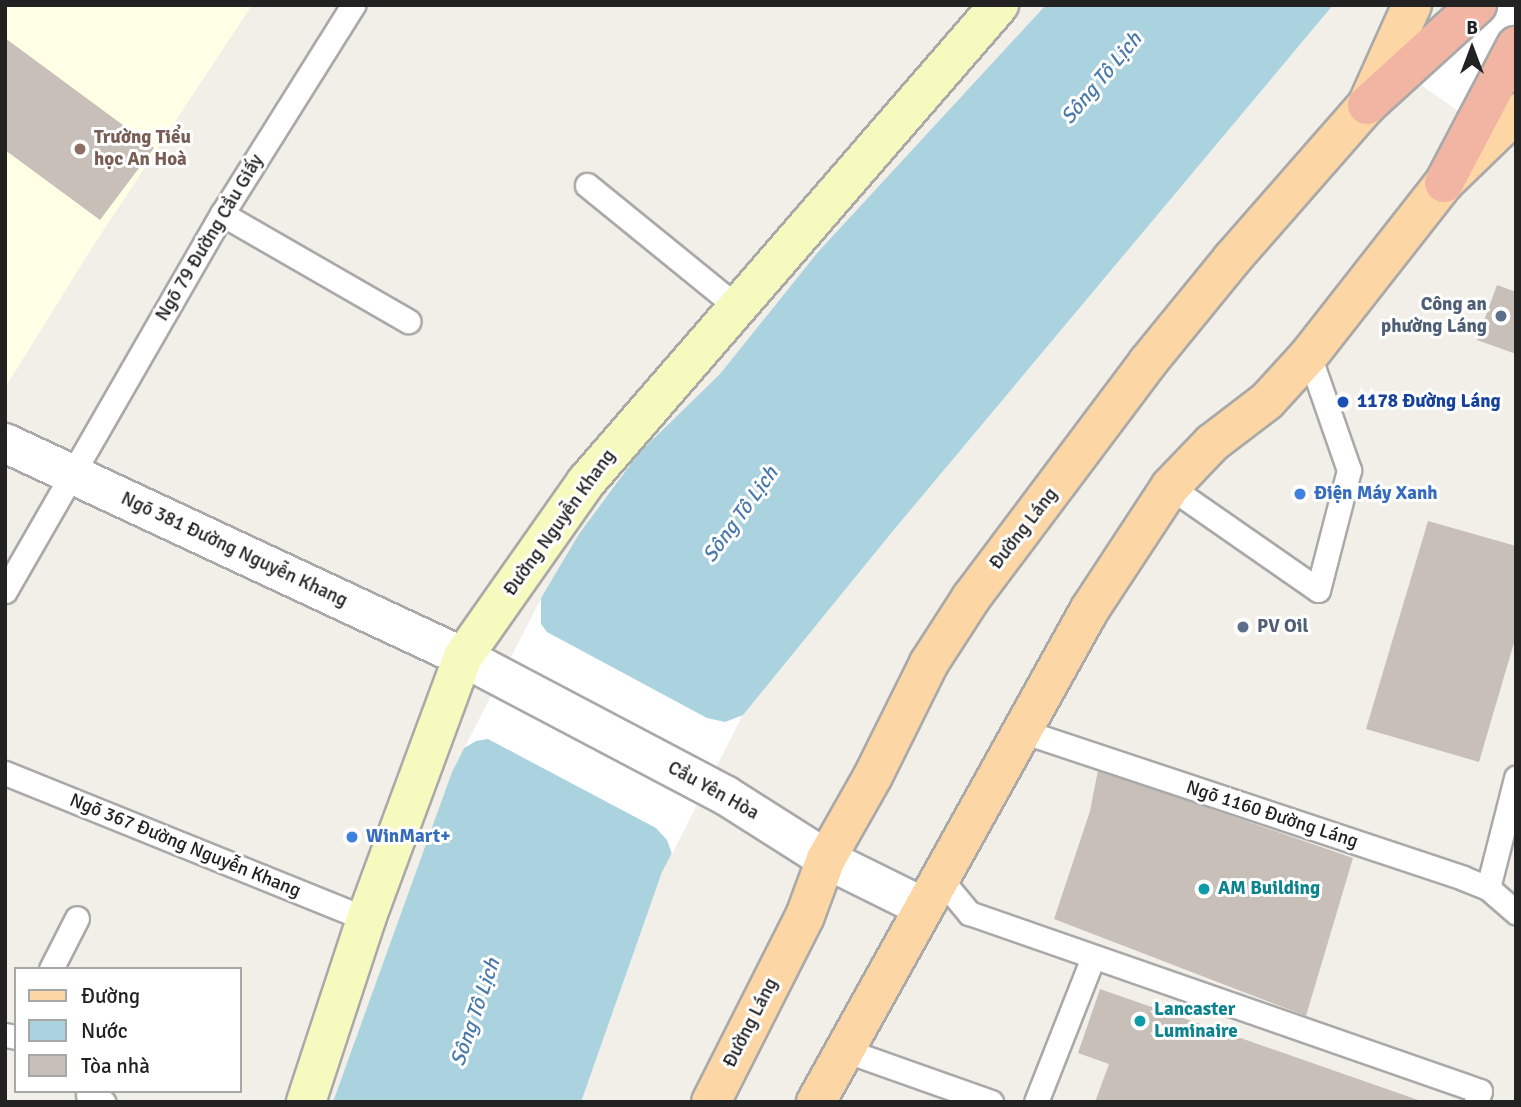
<!DOCTYPE html>
<meta charset="utf-8">
<style>
body{margin:0}
#map{position:relative;width:1521px;height:1107px;overflow:hidden;background:#f2efe9;font-family:Signika,sans-serif}
div>[style]{position:absolute}
.education>*{inset:0;background:#ffffe5}
.water>*{inset:0;background:#aad3df}
.pier>*{inset:0;background:#fff}
.building>*{inset:0;background:#c7bfb8}
.roads{filter:drop-shadow(2px 0 #a9a9a9) drop-shadow(-2px 0 #a9a9a9) drop-shadow(0 2px #a9a9a9) drop-shadow(0 -2px #a9a9a9)}
.service>*{height:23px;margin:-11.5px;padding:0 11.5px;transform-origin:11.5px;border-radius:11.5px;background:#fff}
.minor>*{height:38px;margin:-19px;padding:0 19px;transform-origin:19px;border-radius:19px;background:#fff}
.secondary>*{height:38px;margin:-19px;padding:0 19px;transform-origin:19px;border-radius:19px;background:#f7fabf}
.primary>*{height:38px;margin:-19px;padding:0 19px;transform-origin:19px;border-radius:19px;background:#fcd6a4}
.trunk>*{height:38px;margin:-19px;padding:0 19px;transform-origin:19px;border-radius:19px;background:#f2b4a3}
.dots>*{width:19px;height:19px;translate:-50% -50%;box-sizing:border-box;border:4px solid #fff;border-radius:50%}
span{translate:-50% -50%;white-space:nowrap;text-align:center;line-height:1.15;-webkit-text-stroke:6px #fff;paint-order:stroke}
.education-label{font-size:19px;color:#785e54;font-weight:700}
.left{translate:0 -50%;text-align:left}
.street-label{font-size:19px;color:#222}
.service-label{font-size:19px;color:#4e5e75;font-weight:700}
.right{translate:-100% -50%;text-align:right}
.transit-label{font-size:19px;color:#164399;font-weight:700}
.shop-label{font-size:19px;color:#366cbe;font-weight:700}
.culture-label{font-size:19px;color:#0d838f;font-weight:700}
.water-label{font-size:21px;color:#4a7aab;font-style:italic}
.frame{position:absolute;inset:0;border:7px solid #222;pointer-events:none}
.legend{position:absolute;left:14px;top:967px;width:228px;height:126px;box-sizing:border-box;background:#fff;border:2px solid #a7a7a7;margin:0;padding:9px 12px;list-style:none;font-size:21px;color:#222}
.legend li{display:flex;align-items:center;gap:14px;height:35px}
.legend b{width:35px;border:2px solid #a7a7a7}
.north{position:absolute;left:1437px;top:14px;width:70px;height:70px;-webkit-text-stroke:5px #fff;paint-order:stroke;rotate:0deg;font-size:19px;font-weight:700;line-height:28px;text-align:center;color:#222}
.north::after{content:'';display:block;margin:auto;width:24px;height:32px;background:#222;clip-path:polygon(50% 0,100% 100%,50% 72%,0 100%)}
</style>
<div id="map">
<div class="education">
<i style="clip-path:polygon(5px 5px,252px 5px,93px 246px,5px 388px)"></i>
</div>
<div class="water">
<i style="clip-path:polygon(1046px 5px,1333px 5px,892px 532px,743px 715px,662px 872px,581px 1102px,333px 1102px,452px 772px,541px 598px,579px 534px,639px 453px,720px 374px,818px 252px)"></i>
</div>
<div class="pier">
<i style="clip-path:polygon(1444px 5px,1516px 5px,1516px 100px,1488px 132px,1394px 66px)"></i>
<i style="clip-path:polygon(541px 598px,541px 624px,547px 632px,707px 718px,725px 722px,743px 715px,672px 854px,667px 840px,656px 828px,488px 739px,476px 741px,464px 748px)"></i>
</div>
<div class="building">
<i style="clip-path:polygon(5px 38px,154px 148px,100px 220px,5px 150px)"></i>
<i style="clip-path:polygon(1497px 285px,1516px 292px,1516px 354px,1477px 340px)"></i>
<i style="clip-path:polygon(1428px 521px,1516px 546px,1516px 636px,1479px 762px,1366px 729px)"></i>
<i style="clip-path:polygon(1098px 770px,1353px 858px,1306px 1016px,1054px 919px,1090px 811px)"></i>
<i style="clip-path:polygon(1100px 989px,1421px 1101px,1421px 1102px,1095px 1102px,1109px 1064px,1078px 1053px)"></i>
</div>
<div class="roads">
<div class="service">
<i style="left:587px;top:185px;width:193px;rotate:39.1deg"></i>
<i style="left:222px;top:214px;width:215px;rotate:29.9deg"></i>
<i style="left:1170px;top:487px;width:180px;rotate:34.8deg"></i>
<i style="left:1318px;top:590px;width:124px;rotate:-75.5deg"></i>
<i style="left:1349px;top:470px;width:122px;rotate:-109.2deg"></i>
<i style="left:5px;top:591px;width:435px;rotate:-60.1deg"></i>
<i style="left:222px;top:214px;width:247px;rotate:-57.9deg"></i>
<i style="left:1022px;top:731px;width:465px;rotate:18.4deg"></i>
<i style="left:1463px;top:878px;width:27px;rotate:22deg"></i>
<i style="left:1488px;top:888px;width:37px;rotate:41deg"></i>
<i style="left:5px;top:773px;width:389px;rotate:22deg"></i>
<i style="left:939px;top:877px;width:47px;rotate:50.2deg"></i>
<i style="left:969px;top:913px;width:541px;rotate:19.21deg"></i>
<i style="left:1480px;top:1091px;width:12px;rotate:110deg"></i>
<i style="left:1488px;top:888px;width:114px;rotate:-75.7deg"></i>
<i style="left:51px;top:969px;width:57px;rotate:-63deg"></i>
<i style="left:5px;top:1035px;width:11px;rotate:10deg"></i>
<i style="left:844px;top:1050px;width:156px;rotate:19.5deg"></i>
<i style="left:88px;top:1095px;width:17px;rotate:25deg"></i>
<i style="left:1036px;top:1102px;width:156px;rotate:-68.5deg"></i>
</div>
<div class="minor">
<i style="left:5px;top:443px;width:506px;rotate:25.04deg"></i>
<i style="left:463px;top:657px;width:296px;rotate:27.8deg"></i>
<i style="left:725px;top:795px;width:120px;rotate:32.4deg"></i>
<i style="left:826px;top:859px;width:108px;rotate:26.3deg"></i>
</div>
<div class="secondary">
<i style="left:306px;top:1102px;width:193px;rotate:-71.8deg"></i>
<i style="left:366px;top:919px;width:279px;rotate:-69.7deg"></i>
<i style="left:463px;top:657px;width:214px;rotate:-54.9deg"></i>
<i style="left:586px;top:482px;width:631px;rotate:-49.11deg"></i>
</div>
<div class="primary">
<i style="left:711px;top:1102px;width:208px;rotate:-63.2deg"></i>
<i style="left:805px;top:916px;width:61px;rotate:-69.8deg"></i>
<i style="left:826px;top:859px;width:95px;rotate:-60.5deg"></i>
<i style="left:873px;top:776px;width:126px;rotate:-63.6deg"></i>
<i style="left:929px;top:663px;width:77px;rotate:-57.1deg"></i>
<i style="left:971px;top:598px;width:295px;rotate:-53.1deg"></i>
<i style="left:1148px;top:362px;width:133px;rotate:-50.8deg"></i>
<i style="left:1232px;top:259px;width:205px;rotate:-48.8deg"></i>
<i style="left:1367px;top:105px;width:110px;rotate:-65.8deg"></i>
<i style="left:816px;top:1102px;width:564px;rotate:-60.94deg"></i>
<i style="left:1090px;top:609px;width:146px;rotate:-56.7deg"></i>
<i style="left:1170px;top:487px;width:61px;rotate:-46.3deg"></i>
<i style="left:1212px;top:443px;width:69px;rotate:-37.4deg"></i>
<i style="left:1267px;top:401px;width:62px;rotate:-47.6deg"></i>
<i style="left:1309px;top:355px;width:219px;rotate:-51.9deg"></i>
<i style="left:1444px;top:183px;width:100px;rotate:-44.2deg"></i>
</div>
<div class="trunk">
<i style="left:1367px;top:105px;width:149px;rotate:-42.3deg"></i>
<i style="left:1444px;top:183px;width:155px;rotate:-62.3deg"></i>
</div>
</div>
<div class="dots">
<i style="left:80px;top:149px;background:#8d6e63"></i>
<i style="left:1501px;top:316px;background:#5c6f8a"></i>
<i style="left:1343px;top:402px;background:#1a4fb4"></i>
<i style="left:1300px;top:494px;background:#3f7fe0"></i>
<i style="left:1243px;top:627px;background:#5c6f8a"></i>
<i style="left:352px;top:837px;background:#3f7fe0"></i>
<i style="left:1204px;top:889px;background:#0f9aa8"></i>
<i style="left:1140px;top:1021px;background:#0f9aa8"></i>
</div>
<div class="education-label">
<span class="left" style="left:94px;top:149px">Trường Tiểu<br>học An Hoà</span>
</div>
<div class="street-label">
<span style="left:210px;top:238px;rotate:-59deg">Ngõ 79 Đường Cầu Giấy</span>
<span style="left:560px;top:523px;rotate:-54deg">Đường Nguyễn Khang</span>
<span style="left:1024px;top:529px;rotate:-52deg">Đường Láng</span>
<span style="left:234px;top:550px;rotate:25deg">Ngõ 381 Đường Nguyễn Khang</span>
<span style="left:713px;top:791px;rotate:29deg">Cầu Yên Hòa</span>
<span style="left:1272px;top:815px;rotate:18deg">Ngõ 1160 Đường Láng</span>
<span style="left:185px;top:846px;rotate:22deg">Ngõ 367 Đường Nguyễn Khang</span>
<span style="left:751px;top:1023px;rotate:-63deg">Đường Láng</span>
</div>
<div class="service-label">
<span class="right" style="left:1487px;top:316px">Công an<br>phường Láng</span>
<span class="left" style="left:1257px;top:627px">PV Oil</span>
</div>
<div class="transit-label">
<span class="left" style="left:1357px;top:402px">1178 Đường Láng</span>
</div>
<div class="shop-label">
<span class="left" style="left:1314px;top:494px">Điện Máy Xanh</span>
<span class="left" style="left:366px;top:837px">WinMart+</span>
</div>
<div class="culture-label">
<span class="left" style="left:1218px;top:889px">AM Building</span>
<span class="left" style="left:1154px;top:1021px">Lancaster<br>Luminaire</span>
</div>
<div class="water-label">
<span style="left:1101px;top:78px;rotate:-50deg">Sông Tô Lịch</span>
<span style="left:740px;top:514px;rotate:-54deg">Sông Tô Lịch</span>
<span style="left:475px;top:1012px;rotate:-71deg">Sông Tô Lịch</span>
</div>
<div class="frame"></div>
<ul class="legend">
<li><b style="height:9px;background:#fcd6a4"></b>Đường</li>
<li><b style="height:19px;background:#aad3df"></b>Nước</li>
<li><b style="height:19px;background:#c7bfb8"></b>Tòa nhà</li>
</ul>
<div class="north">B</div>
</div>
